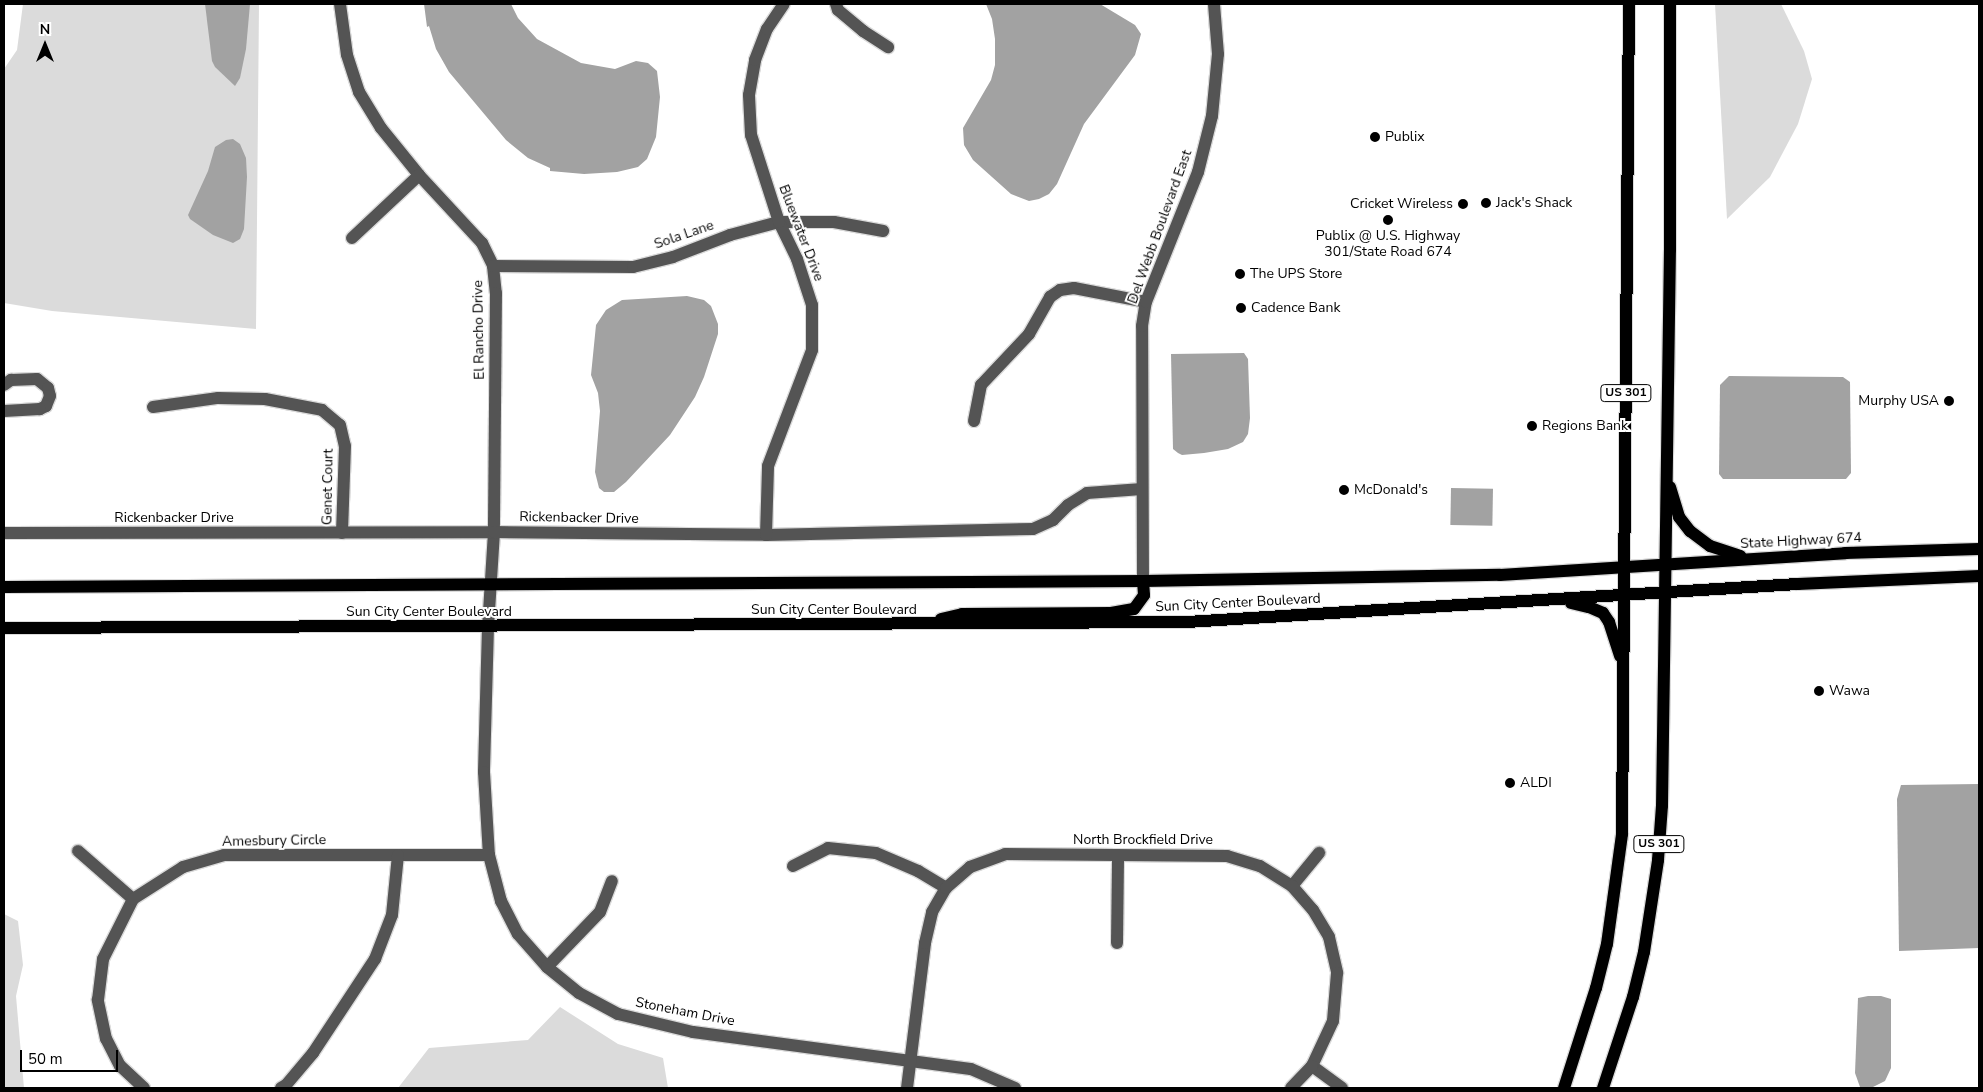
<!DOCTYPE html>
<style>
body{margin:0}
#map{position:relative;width:1983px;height:1092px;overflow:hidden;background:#fff;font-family:"Nunito Sans",sans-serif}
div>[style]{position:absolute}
.green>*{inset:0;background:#dbdbdb}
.water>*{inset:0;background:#a2a2a2;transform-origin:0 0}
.roads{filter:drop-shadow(1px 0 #dbdbdb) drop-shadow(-1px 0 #dbdbdb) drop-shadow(0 1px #dbdbdb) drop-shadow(0 -1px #dbdbdb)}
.minor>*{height:12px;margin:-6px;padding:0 6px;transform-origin:6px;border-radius:6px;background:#545454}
.major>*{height:12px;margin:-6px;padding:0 6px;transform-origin:6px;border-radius:6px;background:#000}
.dots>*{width:14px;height:14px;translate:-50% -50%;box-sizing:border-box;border:2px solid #fff;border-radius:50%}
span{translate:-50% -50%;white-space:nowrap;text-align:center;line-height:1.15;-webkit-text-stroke:4px #fff;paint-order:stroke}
.shield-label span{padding:1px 4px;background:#fff;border:1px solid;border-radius:4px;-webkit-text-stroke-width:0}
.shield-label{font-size:12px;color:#000;font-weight:700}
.poi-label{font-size:14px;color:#000}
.left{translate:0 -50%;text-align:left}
.right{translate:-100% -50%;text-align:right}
.street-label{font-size:14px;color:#000}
.frame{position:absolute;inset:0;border:5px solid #000;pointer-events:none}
.north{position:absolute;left:20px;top:20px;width:50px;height:50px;-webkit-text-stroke:4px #fff;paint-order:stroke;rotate:0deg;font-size:14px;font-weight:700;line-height:20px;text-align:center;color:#000}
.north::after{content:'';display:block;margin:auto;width:18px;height:22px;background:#000;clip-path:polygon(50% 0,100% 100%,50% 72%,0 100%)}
.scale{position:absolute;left:20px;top:1050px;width:98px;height:22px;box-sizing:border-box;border:2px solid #000;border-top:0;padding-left:6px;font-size:15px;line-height:18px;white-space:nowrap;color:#000;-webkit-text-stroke:4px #fff;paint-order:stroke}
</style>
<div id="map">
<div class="green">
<i style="clip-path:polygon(23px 4px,259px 4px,256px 329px,52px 311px,4px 303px,4px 69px,17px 50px)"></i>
<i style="clip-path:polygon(1715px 4px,1781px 4px,1804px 51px,1812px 79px,1798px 124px,1770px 177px,1727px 219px)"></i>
<i style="clip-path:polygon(4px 914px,18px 921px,23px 965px,16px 996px,24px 1088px,4px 1088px)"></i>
<i style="clip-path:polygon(560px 1007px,618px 1044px,663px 1058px,668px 1088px,398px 1088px,429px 1048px,528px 1040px)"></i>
</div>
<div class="water">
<i style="clip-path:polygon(205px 4px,250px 4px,246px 49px,240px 78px,235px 86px,215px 67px,212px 61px)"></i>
<i style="clip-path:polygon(424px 4px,511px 4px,518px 18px,537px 39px,581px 63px,615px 69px,636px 61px,648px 63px,657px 71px,660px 97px,656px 137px,647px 159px,638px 167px,617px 172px,584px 174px,550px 171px,550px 168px,528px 158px,506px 140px,449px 72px,436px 49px,429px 26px,427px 27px)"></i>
<i style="clip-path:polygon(986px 4px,1100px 4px,1135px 25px,1141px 34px,1135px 55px,1084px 124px,1057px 184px,1049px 194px,1039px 199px,1029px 201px,1011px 194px,973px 160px,964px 145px,963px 128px,991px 80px,995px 65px,995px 39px,992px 19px)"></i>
<i style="clip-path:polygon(233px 139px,240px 144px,246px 158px,247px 177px,244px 229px,240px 239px,233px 243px,213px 235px,190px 219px,188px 215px,208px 171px,215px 147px,226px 140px)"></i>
<i style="clip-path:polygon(687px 296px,704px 300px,711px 306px,718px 324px,718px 334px,704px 377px,695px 397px,670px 435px,626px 482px,614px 492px,604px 492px,599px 488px,595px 472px,600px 411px,598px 393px,591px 375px,596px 325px,606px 310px,622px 300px)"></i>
<i style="clip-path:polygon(1244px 353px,1248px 359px,1250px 418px,1248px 434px,1243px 442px,1228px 449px,1204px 453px,1182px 455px,1178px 453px,1173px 449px,1171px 354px)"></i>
<i style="clip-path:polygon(1729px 376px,1843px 377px,1850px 382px,1851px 473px,1846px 479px,1723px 479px,1719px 474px,1720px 385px)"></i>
<i style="left:1451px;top:488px;width:42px;height:37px;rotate:1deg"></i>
<i style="clip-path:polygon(1979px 784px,1979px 948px,1899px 951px,1897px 799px,1901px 785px)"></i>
<i style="clip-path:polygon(1868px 996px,1881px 996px,1891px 999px,1891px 1068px,1885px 1081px,1873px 1087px,1860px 1087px,1855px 1073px,1858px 998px)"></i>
</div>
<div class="roads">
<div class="minor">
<i style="left:340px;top:4px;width:51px;rotate:82.2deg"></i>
<i style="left:347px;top:55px;width:39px;rotate:72deg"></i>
<i style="left:359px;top:92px;width:42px;rotate:58.6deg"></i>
<i style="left:381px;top:128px;width:60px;rotate:51deg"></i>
<i style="left:419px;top:175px;width:93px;rotate:47.2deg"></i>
<i style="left:482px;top:243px;width:25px;rotate:64deg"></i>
<i style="left:493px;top:266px;width:27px;rotate:84deg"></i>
<i style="left:496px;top:293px;width:239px;rotate:90.5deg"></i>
<i style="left:494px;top:532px;width:95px;rotate:93.6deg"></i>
<i style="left:488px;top:627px;width:145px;rotate:91.6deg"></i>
<i style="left:484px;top:772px;width:83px;rotate:86.6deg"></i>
<i style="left:489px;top:855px;width:48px;rotate:75.4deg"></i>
<i style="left:501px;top:901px;width:37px;rotate:63deg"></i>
<i style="left:518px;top:934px;width:44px;rotate:48.7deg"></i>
<i style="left:547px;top:967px;width:41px;rotate:39.1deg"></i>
<i style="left:579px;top:993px;width:44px;rotate:28.3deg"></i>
<i style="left:618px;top:1014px;width:77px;rotate:13.5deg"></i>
<i style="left:693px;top:1032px;width:280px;rotate:7.6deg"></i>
<i style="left:971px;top:1069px;width:48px;rotate:23.4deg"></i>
<i style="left:836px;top:4px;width:6px;rotate:72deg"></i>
<i style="left:838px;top:10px;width:33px;rotate:40deg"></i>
<i style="left:863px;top:31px;width:30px;rotate:33deg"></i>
<i style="left:352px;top:238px;width:92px;rotate:-43.2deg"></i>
<i style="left:493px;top:266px;width:140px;rotate:0.4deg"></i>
<i style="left:633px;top:267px;width:41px;rotate:-14deg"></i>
<i style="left:673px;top:257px;width:61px;rotate:-21.1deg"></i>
<i style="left:730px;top:235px;width:51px;rotate:-14.9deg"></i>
<i style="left:779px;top:222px;width:55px"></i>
<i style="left:834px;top:222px;width:50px;rotate:10.4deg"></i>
<i style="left:4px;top:385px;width:9px;rotate:-36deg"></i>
<i style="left:11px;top:380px;width:26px;rotate:-2deg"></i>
<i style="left:37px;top:379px;width:14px;rotate:39deg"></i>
<i style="left:48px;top:388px;width:8px;rotate:76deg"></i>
<i style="left:50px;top:396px;width:11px;rotate:112deg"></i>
<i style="left:46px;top:406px;width:7px;rotate:153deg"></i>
<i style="left:40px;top:409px;width:36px;rotate:177deg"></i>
<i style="left:153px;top:407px;width:66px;rotate:-7.9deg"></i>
<i style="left:218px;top:398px;width:47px;rotate:1.2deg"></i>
<i style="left:265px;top:399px;width:58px;rotate:10.9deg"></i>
<i style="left:322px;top:410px;width:23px;rotate:40deg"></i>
<i style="left:340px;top:425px;width:22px;rotate:77deg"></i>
<i style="left:345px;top:446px;width:87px;rotate:92deg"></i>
<i style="left:974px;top:421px;width:37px;rotate:-79deg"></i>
<i style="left:981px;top:385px;width:70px;rotate:-46.7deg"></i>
<i style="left:1029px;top:334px;width:43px;rotate:-60.4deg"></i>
<i style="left:1050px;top:297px;width:12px;rotate:-35deg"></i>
<i style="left:1060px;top:290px;width:14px;rotate:-8deg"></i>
<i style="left:1074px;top:288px;width:73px;rotate:11deg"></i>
<i style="left:4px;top:533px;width:490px;rotate:-0.1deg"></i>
<i style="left:494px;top:532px;width:272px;rotate:0.6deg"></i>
<i style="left:766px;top:535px;width:267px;rotate:-1.3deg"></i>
<i style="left:1033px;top:529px;width:22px;rotate:-24deg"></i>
<i style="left:1053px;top:520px;width:21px;rotate:-45deg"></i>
<i style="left:1068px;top:505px;width:22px;rotate:-32deg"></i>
<i style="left:1087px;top:493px;width:55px;rotate:-4.2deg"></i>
<i style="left:766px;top:535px;width:69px;rotate:-88.3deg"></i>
<i style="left:768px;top:466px;width:124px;rotate:-69.2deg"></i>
<i style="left:812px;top:350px;width:45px;rotate:-90deg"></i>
<i style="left:812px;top:305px;width:48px;rotate:-108.1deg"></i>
<i style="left:797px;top:259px;width:41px;rotate:-115.9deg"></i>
<i style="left:779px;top:222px;width:91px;rotate:-107.8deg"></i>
<i style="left:751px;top:135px;width:40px;rotate:-92.9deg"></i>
<i style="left:749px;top:95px;width:36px;rotate:-80deg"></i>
<i style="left:755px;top:60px;width:33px;rotate:-69deg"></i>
<i style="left:767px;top:29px;width:30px;rotate:-56deg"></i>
<i style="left:1143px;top:581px;width:255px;rotate:-90.2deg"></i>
<i style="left:1142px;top:326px;width:24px;rotate:-81deg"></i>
<i style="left:1146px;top:302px;width:140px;rotate:-68.2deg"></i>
<i style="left:1198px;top:172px;width:58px;rotate:-76deg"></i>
<i style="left:1212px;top:116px;width:62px;rotate:-84.5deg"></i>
<i style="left:1218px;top:54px;width:50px;rotate:-94.6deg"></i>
<i style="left:78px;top:851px;width:73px;rotate:41.1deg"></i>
<i style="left:793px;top:866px;width:39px;rotate:-27deg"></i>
<i style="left:828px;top:848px;width:48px;rotate:5.9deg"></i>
<i style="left:876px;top:853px;width:46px;rotate:23.2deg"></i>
<i style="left:918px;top:871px;width:33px;rotate:31deg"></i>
<i style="left:1292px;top:886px;width:43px;rotate:-50.7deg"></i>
<i style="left:1117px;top:943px;width:88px;rotate:-89.3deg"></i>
<i style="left:547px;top:967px;width:76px;rotate:-46.1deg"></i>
<i style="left:600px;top:912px;width:33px;rotate:-69deg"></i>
<i style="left:1312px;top:1066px;width:37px;rotate:36deg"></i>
<i style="left:144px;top:1088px;width:33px;rotate:-137deg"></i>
<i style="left:120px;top:1066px;width:30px;rotate:-117deg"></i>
<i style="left:106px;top:1039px;width:40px;rotate:-102deg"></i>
<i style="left:98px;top:1000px;width:41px;rotate:-83deg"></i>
<i style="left:103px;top:959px;width:67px;rotate:-63.4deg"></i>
<i style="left:133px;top:899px;width:59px;rotate:-32.6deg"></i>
<i style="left:183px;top:867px;width:43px;rotate:-16.3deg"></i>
<i style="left:224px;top:855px;width:265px"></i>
<i style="left:281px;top:1088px;width:6px;rotate:-31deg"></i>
<i style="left:286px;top:1085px;width:42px;rotate:-49.8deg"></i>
<i style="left:313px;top:1053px;width:113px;rotate:-56.6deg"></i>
<i style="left:375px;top:959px;width:47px;rotate:-68.9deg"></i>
<i style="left:392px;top:915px;width:60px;rotate:-84.3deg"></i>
<i style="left:907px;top:1088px;width:146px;rotate:-82.9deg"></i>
<i style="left:925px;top:943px;width:32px;rotate:-77deg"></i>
<i style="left:932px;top:912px;width:28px;rotate:-60deg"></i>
<i style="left:946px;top:888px;width:32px;rotate:-41deg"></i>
<i style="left:970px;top:867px;width:37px;rotate:-20deg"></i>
<i style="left:1005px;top:854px;width:222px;rotate:0.5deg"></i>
<i style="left:1227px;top:856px;width:34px;rotate:17deg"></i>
<i style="left:1260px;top:866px;width:38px;rotate:32deg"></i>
<i style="left:1292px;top:886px;width:32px;rotate:49deg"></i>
<i style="left:1313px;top:910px;width:31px;rotate:59deg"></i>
<i style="left:1329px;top:937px;width:37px;rotate:77deg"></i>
<i style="left:1337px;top:973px;width:48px;rotate:94.8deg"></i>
<i style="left:1333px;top:1021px;width:50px;rotate:115deg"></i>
<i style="left:1312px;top:1066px;width:30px;rotate:134deg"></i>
</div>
<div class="major">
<i style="left:1670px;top:487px;width:31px;rotate:73deg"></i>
<i style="left:1679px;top:517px;width:18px;rotate:52deg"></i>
<i style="left:1690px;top:531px;width:25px;rotate:37deg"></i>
<i style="left:1710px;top:546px;width:32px;rotate:18deg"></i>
<i style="left:4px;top:587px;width:1139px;rotate:-0.3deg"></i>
<i style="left:1143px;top:581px;width:357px;rotate:-1deg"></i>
<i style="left:1500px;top:575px;width:346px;rotate:-3.6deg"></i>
<i style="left:1845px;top:553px;width:134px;rotate:-1.7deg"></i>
<i style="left:1571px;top:603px;width:18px;rotate:13deg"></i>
<i style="left:1589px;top:607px;width:15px;rotate:23deg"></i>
<i style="left:1603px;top:613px;width:11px;rotate:56deg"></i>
<i style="left:1609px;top:622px;width:36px;rotate:72deg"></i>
<i style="left:941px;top:619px;width:22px;rotate:-13deg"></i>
<i style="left:962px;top:614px;width:149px;rotate:-0.4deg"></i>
<i style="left:1111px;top:613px;width:23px;rotate:-10deg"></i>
<i style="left:1134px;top:609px;width:17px;rotate:-54deg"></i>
<i style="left:1144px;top:595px;width:14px;rotate:-94deg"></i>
<i style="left:4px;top:628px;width:1183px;rotate:-0.29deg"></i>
<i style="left:1187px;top:622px;width:612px;rotate:-3.56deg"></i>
<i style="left:1798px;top:584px;width:181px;rotate:-2.5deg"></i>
<i style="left:1564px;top:1088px;width:105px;rotate:-72.3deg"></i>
<i style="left:1596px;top:988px;width:45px;rotate:-76deg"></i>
<i style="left:1607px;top:944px;width:111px;rotate:-82.2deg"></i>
<i style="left:1622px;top:834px;width:830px;rotate:-89.52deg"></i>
<i style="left:1603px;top:1088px;width:96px;rotate:-71.8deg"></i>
<i style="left:1633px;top:997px;width:46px;rotate:-76.3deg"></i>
<i style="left:1644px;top:952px;width:93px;rotate:-81.3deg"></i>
<i style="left:1658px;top:860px;width:54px;rotate:-85.8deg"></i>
<i style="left:1662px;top:806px;width:556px;rotate:-89.18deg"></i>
<i style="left:1670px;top:250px;width:246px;rotate:-90deg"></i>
</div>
</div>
<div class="dots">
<i style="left:1375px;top:137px;background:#000"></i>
<i style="left:1486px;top:203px;background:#000"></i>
<i style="left:1463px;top:204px;background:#000"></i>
<i style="left:1388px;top:220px;background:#000"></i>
<i style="left:1240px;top:274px;background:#000"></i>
<i style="left:1241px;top:308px;background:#000"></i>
<i style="left:1949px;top:401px;background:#000"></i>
<i style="left:1532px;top:426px;background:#000"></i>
<i style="left:1344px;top:490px;background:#000"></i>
<i style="left:1819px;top:691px;background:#000"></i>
<i style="left:1510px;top:783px;background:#000"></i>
</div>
<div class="shield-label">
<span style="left:1626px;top:393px">US 301</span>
<span style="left:1659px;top:844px">US 301</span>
</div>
<div class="poi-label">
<span class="left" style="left:1385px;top:137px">Publix</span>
<span class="left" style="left:1496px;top:203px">Jack's Shack</span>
<span class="right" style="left:1453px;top:204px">Cricket Wireless</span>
<span style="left:1388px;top:244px">Publix @ U.S. Highway<br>301/State Road 674</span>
<span class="left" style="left:1250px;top:274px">The UPS Store</span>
<span class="left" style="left:1251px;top:308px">Cadence Bank</span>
<span class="right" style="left:1939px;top:401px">Murphy USA</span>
<span class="left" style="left:1542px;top:426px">Regions Bank</span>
<span class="left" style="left:1354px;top:490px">McDonald's</span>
<span class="left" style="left:1829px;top:691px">Wawa</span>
<span class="left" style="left:1520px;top:783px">ALDI</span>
</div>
<div class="street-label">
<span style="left:1160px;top:227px;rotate:-70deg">Del Webb Boulevard East</span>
<span style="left:801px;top:233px;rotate:69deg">Bluewater Drive</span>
<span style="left:684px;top:235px;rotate:-19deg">Sola Lane</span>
<span style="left:479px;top:330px;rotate:-91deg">El Rancho Drive</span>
<span style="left:328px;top:487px;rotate:-89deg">Genet Court</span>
<span style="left:174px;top:518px">Rickenbacker Drive</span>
<span style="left:579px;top:518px;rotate:1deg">Rickenbacker Drive</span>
<span style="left:1801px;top:541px;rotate:-3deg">State Highway 674</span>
<span style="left:1238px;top:603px;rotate:-3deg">Sun City Center Boulevard</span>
<span style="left:834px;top:610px">Sun City Center Boulevard</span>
<span style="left:429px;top:612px">Sun City Center Boulevard</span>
<span style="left:1143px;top:840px">North Brockfield Drive</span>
<span style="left:274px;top:841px;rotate:-1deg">Amesbury Circle</span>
<span style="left:685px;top:1012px;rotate:11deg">Stoneham Drive</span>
</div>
<div class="frame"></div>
<div class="north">N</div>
<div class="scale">50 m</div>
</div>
